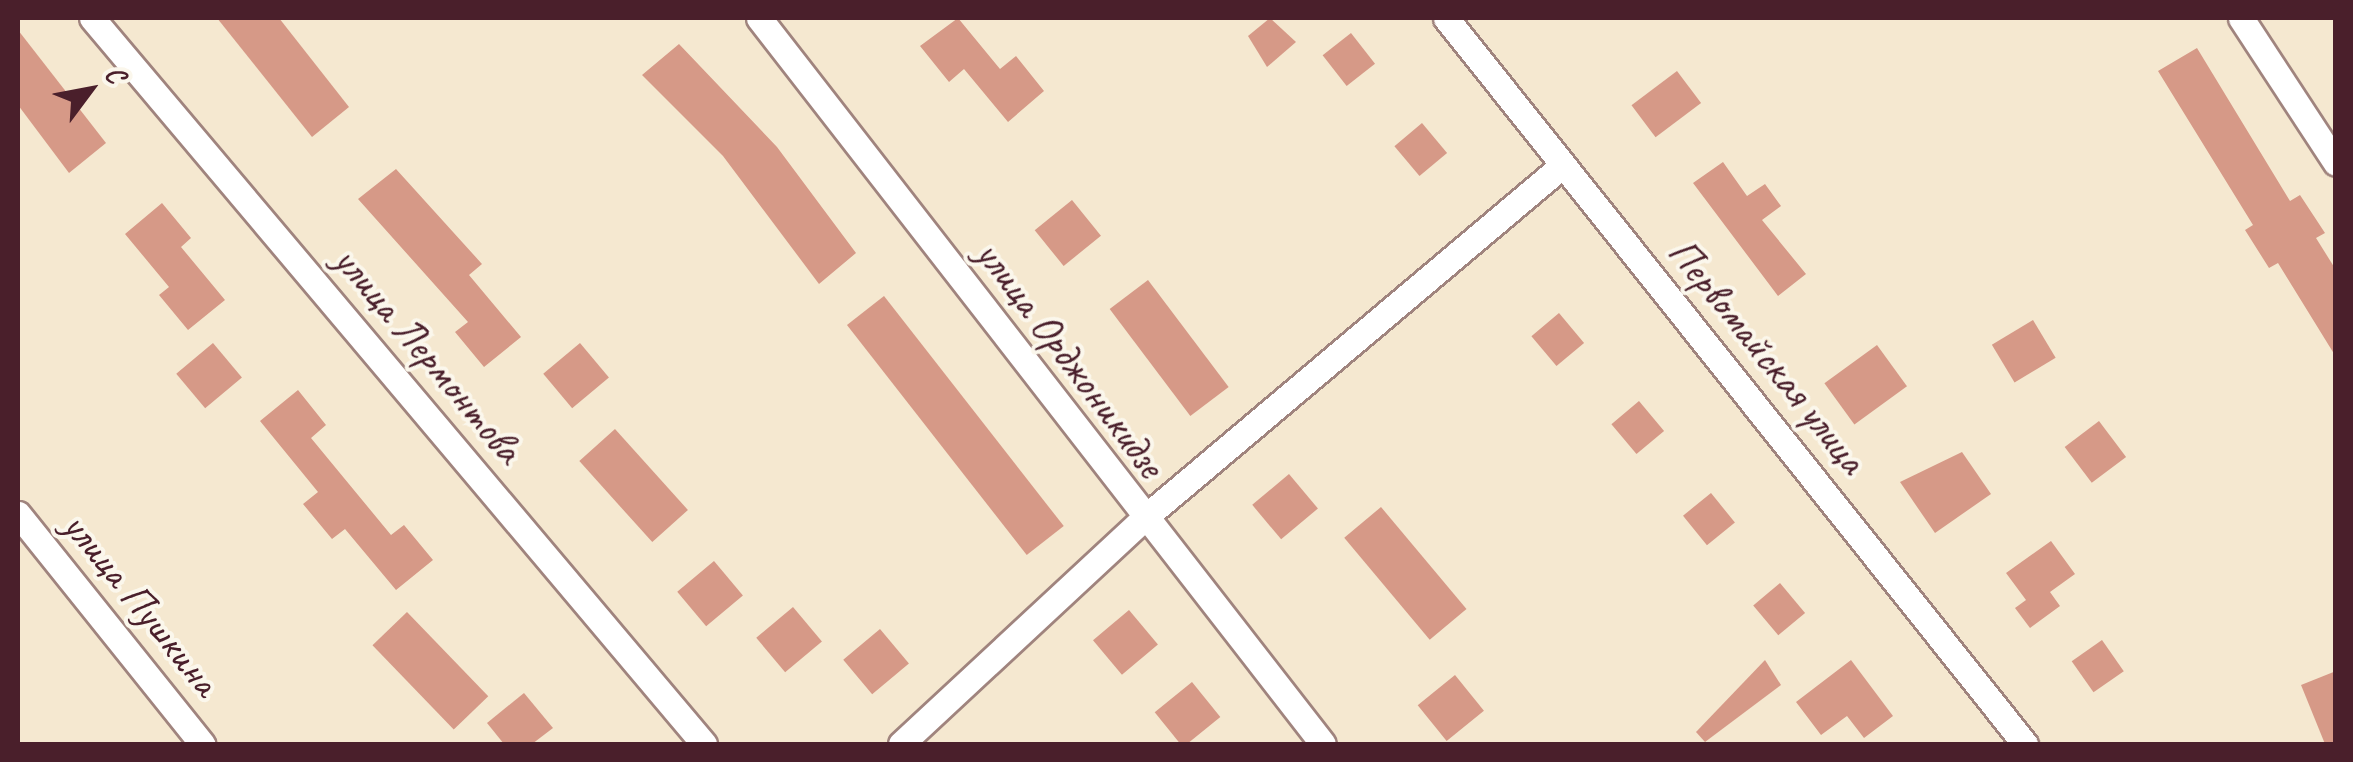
<!DOCTYPE html>
<meta charset="utf-8">
<style>
body{margin:0}
#map{position:relative;width:2353px;height:762px;overflow:hidden;background:#f5e8d0;font-family:Caveat,sans-serif}
div>[style]{position:absolute}
.building>*{inset:0;background:#d69987;transform-origin:0 0}
.roads{filter:drop-shadow(2px 0 #a0847e) drop-shadow(-2px 0 #a0847e) drop-shadow(0 2px #a0847e) drop-shadow(0 -2px #a0847e)}
.minor>*{height:25px;margin:-12.5px;padding:0 12.5px;transform-origin:12.5px;border-radius:12.5px;background:#fff}
span{translate:-50% -50%;white-space:nowrap;text-align:center;line-height:1.15;-webkit-text-stroke:8px #fbf7ec;paint-order:stroke}
.street-label{font-size:42px;color:#4a1f2b}
.frame{position:absolute;inset:0;border:20px solid #4a1f2b;pointer-events:none}
.north{position:absolute;left:40px;top:40px;width:100px;height:100px;-webkit-text-stroke:8px #fbf7ec;paint-order:stroke;rotate:58deg;font-size:28px;font-weight:700;line-height:40px;text-align:center;color:#4a1f2b}
.north::after{content:'';display:block;margin:auto;width:35px;height:45px;background:#4a1f2b;clip-path:polygon(50% 0,100% 100%,50% 72%,0 100%)}
</style>
<div id="map">
<div class="building">
<i style="clip-path:polygon(217px 18px,279px 18px,349px 107px,312px 137px)"></i>
<i style="clip-path:polygon(958px 18px,1000px 69px,1016px 56px,1044px 91px,1008px 122px,964px 69px,949px 82px,920px 46px)"></i>
<i style="clip-path:polygon(1270px 18px,1296px 42px,1267px 67px,1248px 36px)"></i>
<i style="clip-path:polygon(18px 30px,106px 143px,69px 173px,18px 105px)"></i>
<i style="left:1351px;top:33px;width:39px;height:36px;rotate:52deg"></i>
<i style="clip-path:polygon(679px 44px,777px 147px,856px 253px,819px 284px,723px 156px,642px 75px)"></i>
<i style="clip-path:polygon(2197px 48px,2290px 201px,2300px 195px,2325px 233px,2316px 238px,2336px 270px,2336px 357px,2278px 263px,2269px 268px,2245px 230px,2253px 225px,2158px 71px)"></i>
<i style="left:1677px;top:71px;width:40px;height:57px;rotate:53deg"></i>
<i style="left:1422px;top:123px;width:39px;height:36px;rotate:50deg"></i>
<i style="clip-path:polygon(1723px 162px,1747px 196px,1765px 184px,1781px 206px,1762px 220px,1806px 274px,1778px 296px,1693px 183px)"></i>
<i style="clip-path:polygon(396px 169px,482px 264px,469px 275px,521px 337px,484px 367px,455px 332px,468px 322px,358px 199px)"></i>
<i style="left:1072px;top:200px;width:46px;height:48px;rotate:51deg"></i>
<i style="clip-path:polygon(162px 203px,191px 238px,181px 247px,225px 300px,188px 330px,159px 295px,169px 287px,125px 234px)"></i>
<i style="left:1148px;top:280px;width:134px;height:48px;rotate:53deg"></i>
<i style="left:884px;top:296px;width:292px;height:47px;rotate:52deg"></i>
<i style="left:1559px;top:313px;width:39px;height:36px;rotate:50deg"></i>
<i style="left:2033px;top:320px;width:44px;height:48px;rotate:59deg"></i>
<i style="left:213px;top:343px;width:45px;height:48px;rotate:50deg"></i>
<i style="left:580px;top:343px;width:45px;height:48px;rotate:50deg"></i>
<i style="left:1877px;top:345px;width:51px;height:65px;rotate:54deg"></i>
<i style="clip-path:polygon(298px 390px,326px 425px,311px 438px,391px 535px,404px 525px,433px 560px,396px 590px,345px 529px,332px 539px,303px 504px,318px 492px,260px 421px)"></i>
<i style="left:1639px;top:401px;width:39px;height:36px;rotate:50deg"></i>
<i style="left:2099px;top:421px;width:45px;height:43px;rotate:53deg"></i>
<i style="left:615px;top:429px;width:109px;height:48px;rotate:48deg"></i>
<i style="clip-path:polygon(1962px 452px,1991px 494px,1935px 533px,1900px 482px)"></i>
<i style="left:1289px;top:474px;width:45px;height:48px;rotate:50deg"></i>
<i style="left:1711px;top:493px;width:38px;height:36px;rotate:51deg"></i>
<i style="left:1381px;top:507px;width:133px;height:48px;rotate:50deg"></i>
<i style="clip-path:polygon(2051px 541px,2075px 574px,2050px 592px,2060px 606px,2030px 628px,2015px 608px,2026px 600px,2006px 573px)"></i>
<i style="left:714px;top:561px;width:45px;height:48px;rotate:50deg"></i>
<i style="left:1780px;top:583px;width:39px;height:35px;rotate:50deg"></i>
<i style="left:793px;top:607px;width:45px;height:48px;rotate:50deg"></i>
<i style="left:1129px;top:610px;width:45px;height:47px;rotate:50deg"></i>
<i style="left:407px;top:612px;width:117px;height:48px;rotate:46deg"></i>
<i style="left:880px;top:629px;width:45px;height:48px;rotate:50deg"></i>
<i style="left:2102px;top:640px;width:38px;height:37px;rotate:55deg"></i>
<i style="clip-path:polygon(1765px 660px,1781px 685px,1705px 742px,1696px 732px)"></i>
<i style="clip-path:polygon(1851px 660px,1893px 716px,1864px 738px,1847px 716px,1821px 735px,1796px 702px)"></i>
<i style="clip-path:polygon(2336px 671px,2336px 744px,2325px 744px,2301px 685px)"></i>
<i style="left:1455px;top:675px;width:46px;height:48px;rotate:51deg"></i>
<i style="left:1192px;top:682px;width:45px;height:48px;rotate:51deg"></i>
<i style="clip-path:polygon(524px 693px,553px 728px,532px 744px,504px 744px,487px 723px)"></i>
</div>
<div class="roads">
<div class="minor">
<i style="left:92px;top:18px;width:950px;rotate:49.87deg"></i>
<i style="left:759px;top:18px;width:919px;rotate:52.16deg"></i>
<i style="left:1446px;top:18px;width:929px;rotate:51.43deg"></i>
<i style="left:2241px;top:18px;width:173px;rotate:56.8deg"></i>
<i style="left:18px;top:514px;width:295px;rotate:51.3deg"></i>
<i style="left:901px;top:744px;width:330px;rotate:-42.9deg"></i>
<i style="left:1143px;top:519px;width:549px;rotate:-40.13deg"></i>
</div>
</div>
<div class="street-label">
<span style="left:428px;top:355px;rotate:50deg">улица Лермонтова</span>
<span style="left:1767px;top:356px;rotate:51deg">Первомайская улица</span>
<span style="left:1070px;top:359px;rotate:53deg">улица Орджоникидзе</span>
<span style="left:141px;top:604px;rotate:51deg">улица Пушкина</span>
</div>
<div class="frame"></div>
<div class="north">С</div>
</div>
